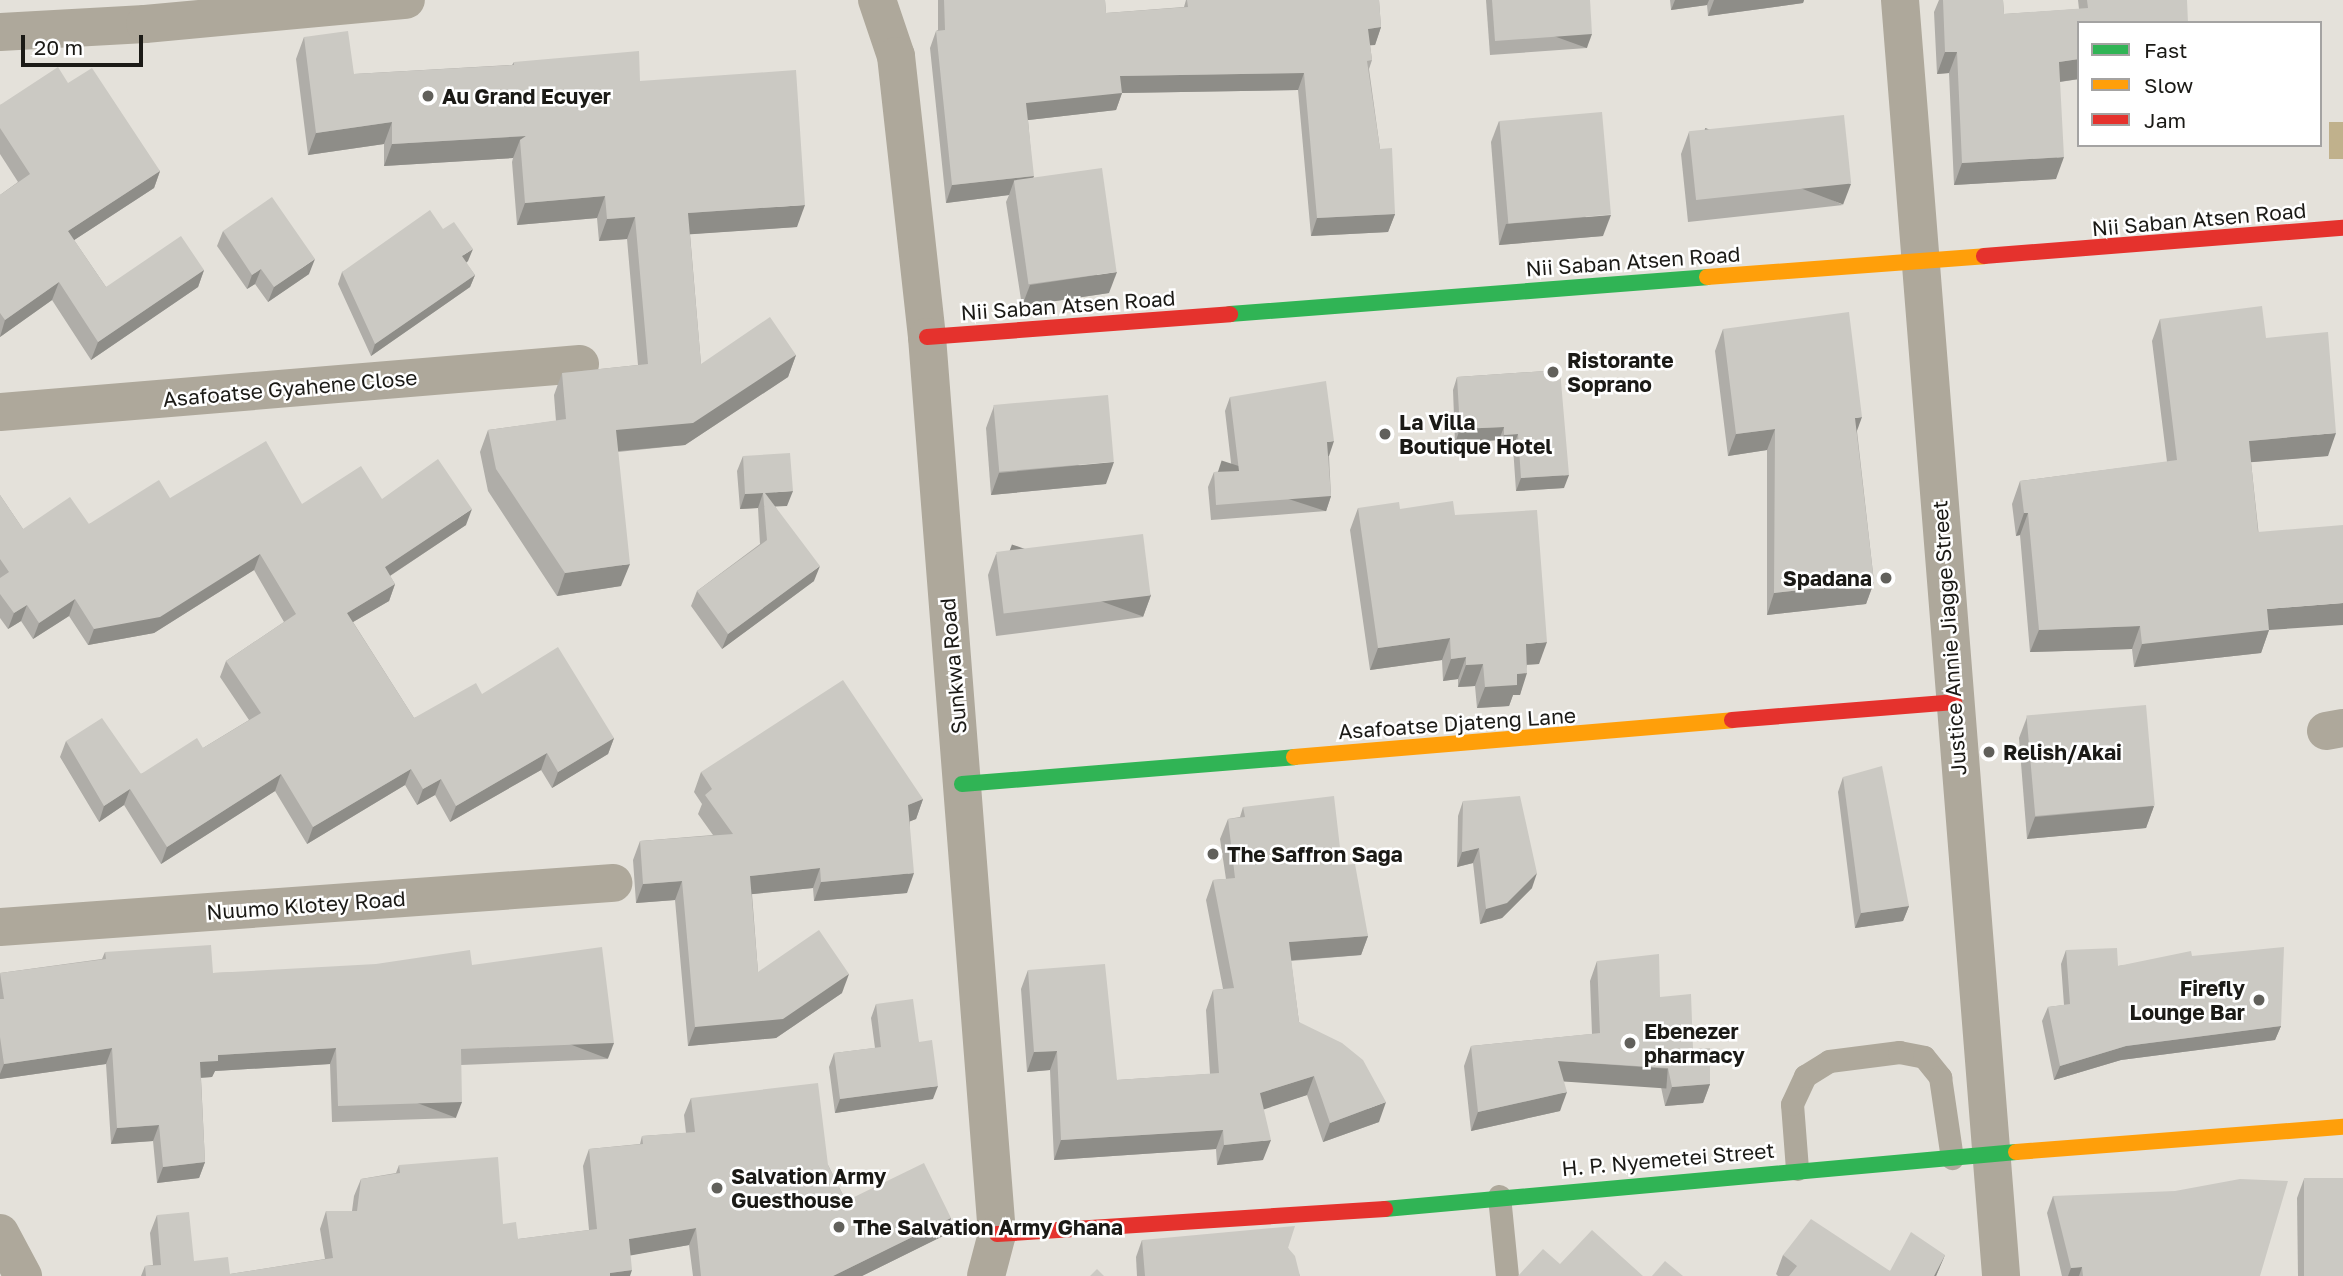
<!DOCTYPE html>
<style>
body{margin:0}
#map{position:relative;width:2343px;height:1276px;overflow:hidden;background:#e4e1da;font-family:"Golos Text",sans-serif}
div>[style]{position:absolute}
.water>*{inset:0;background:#c0b18c;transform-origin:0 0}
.lane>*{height:23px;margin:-11.5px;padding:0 11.5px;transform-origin:11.5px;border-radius:11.5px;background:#aea89b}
.street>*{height:38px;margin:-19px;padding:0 19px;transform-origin:19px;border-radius:19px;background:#aea89b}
.fast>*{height:16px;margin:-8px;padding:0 8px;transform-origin:8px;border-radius:8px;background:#30b455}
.slow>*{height:16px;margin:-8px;padding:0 8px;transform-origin:8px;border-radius:8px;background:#ff9f0a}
.jam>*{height:16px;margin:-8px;padding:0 8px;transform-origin:8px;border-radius:8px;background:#e5322d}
.wall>*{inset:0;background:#afada8}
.shaded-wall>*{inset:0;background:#8e8d88;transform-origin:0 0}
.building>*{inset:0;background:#cbc9c3;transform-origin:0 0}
.dots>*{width:19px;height:19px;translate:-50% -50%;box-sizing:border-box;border:4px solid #fff;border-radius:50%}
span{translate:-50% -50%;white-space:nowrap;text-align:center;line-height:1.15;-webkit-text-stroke:5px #fff;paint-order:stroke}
.poi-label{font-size:21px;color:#1b1a16;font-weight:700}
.left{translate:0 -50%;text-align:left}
.right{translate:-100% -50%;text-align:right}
.street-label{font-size:21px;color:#1b1a16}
.legend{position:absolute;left:2077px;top:21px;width:245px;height:126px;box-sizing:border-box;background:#fff;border:2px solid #a4a3a2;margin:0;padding:9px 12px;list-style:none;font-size:21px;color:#1b1a16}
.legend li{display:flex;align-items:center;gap:14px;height:35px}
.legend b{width:35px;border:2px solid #a4a3a2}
.scale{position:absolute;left:21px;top:35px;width:122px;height:32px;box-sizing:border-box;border:4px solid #1b1a16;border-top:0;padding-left:9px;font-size:21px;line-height:24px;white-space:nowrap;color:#1b1a16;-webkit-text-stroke:5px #fff;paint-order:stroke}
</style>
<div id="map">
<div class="water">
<i style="left:2329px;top:122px;width:14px;height:37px"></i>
</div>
<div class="lane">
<i style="left:1797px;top:1169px;width:65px;rotate:-94.4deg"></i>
<i style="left:1792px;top:1104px;width:31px;rotate:-65deg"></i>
<i style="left:1805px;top:1076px;width:28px;rotate:-32deg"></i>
<i style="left:1829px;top:1061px;width:71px;rotate:-7.3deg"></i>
<i style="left:1899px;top:1052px;width:25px;rotate:11deg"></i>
<i style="left:1924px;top:1057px;width:26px;rotate:51deg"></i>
<i style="left:1940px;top:1077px;width:82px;rotate:81.6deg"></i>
<i style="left:1499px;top:1196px;width:80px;rotate:84.3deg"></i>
</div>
<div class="street">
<i style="left:877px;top:0;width:59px;rotate:71.3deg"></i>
<i style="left:896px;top:56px;width:283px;rotate:83.7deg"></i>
<i style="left:927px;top:337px;width:900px;rotate:85.54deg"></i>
<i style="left:997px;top:1234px;width:43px;rotate:104.7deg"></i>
<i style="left:1900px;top:0;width:1280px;rotate:85.47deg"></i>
<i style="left:0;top:32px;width:145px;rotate:-3.2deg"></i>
<i style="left:145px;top:24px;width:262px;rotate:-5.3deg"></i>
<i style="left:0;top:412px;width:582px;rotate:-4.73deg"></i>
<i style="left:2326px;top:731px;width:17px;rotate:-10deg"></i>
<i style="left:0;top:927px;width:615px;rotate:-4.11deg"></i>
<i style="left:0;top:1233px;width:49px;rotate:61.9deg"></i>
</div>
<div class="fast">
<i style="left:1230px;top:314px;width:478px;rotate:-4.4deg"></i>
<i style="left:962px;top:784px;width:333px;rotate:-4.6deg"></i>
<i style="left:1385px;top:1209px;width:634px;rotate:-5.16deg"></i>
</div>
<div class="slow">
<i style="left:1707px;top:277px;width:278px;rotate:-4.3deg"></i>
<i style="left:1294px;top:757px;width:440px;rotate:-4.8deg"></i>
<i style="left:2016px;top:1152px;width:328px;rotate:-4.4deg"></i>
</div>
<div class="jam">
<i style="left:1984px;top:256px;width:360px;rotate:-4.5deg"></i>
<i style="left:927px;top:337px;width:304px;rotate:-4.3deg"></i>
<i style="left:1732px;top:720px;width:223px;rotate:-4.6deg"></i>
<i style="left:997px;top:1234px;width:389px;rotate:-3.7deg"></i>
</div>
<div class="wall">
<i style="clip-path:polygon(938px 0,1105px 0,1106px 13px,1184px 7px,1186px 0,1379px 0,1381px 27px,1375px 45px,1370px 45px,1372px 60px,1369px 69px,1380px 149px,1395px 214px,1388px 232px,1311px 236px,1298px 90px,1122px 93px,1116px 110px,1028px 120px,1033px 178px,1109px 293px,1022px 306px,1006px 202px,1009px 195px,946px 203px,930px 48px,936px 31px,938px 30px)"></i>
<i style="clip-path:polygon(1486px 0,1590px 0,1587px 48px,1490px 55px)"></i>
<i style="clip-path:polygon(1670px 0,1804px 0,1803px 3px,1708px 16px,1707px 5px,1671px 10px)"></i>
<i style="clip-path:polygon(1939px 0,2003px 0,2004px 14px,2079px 9px,2078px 0,2187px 0,2079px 23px,2079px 79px,2060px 82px,2056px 179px,1954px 185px,1949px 73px,1937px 74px,1934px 12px)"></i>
<i style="clip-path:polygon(304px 37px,354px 74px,512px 65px,514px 62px,640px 81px,797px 227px,690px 234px,701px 364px,796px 355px,788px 377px,685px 445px,618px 452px,621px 586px,557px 596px,488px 491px,480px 452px,488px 430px,556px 421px,554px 395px,562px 373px,638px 365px,627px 239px,599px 241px,597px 218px,517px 225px,512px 162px,513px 158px,384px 166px,384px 144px,308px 155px,296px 59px)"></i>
<i style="clip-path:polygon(68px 83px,160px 171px,154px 188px,74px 240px,106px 287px,204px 270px,198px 287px,91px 360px,52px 300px,0 337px,0 195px,18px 182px,0 154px,0 105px)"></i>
<i style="clip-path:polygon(1499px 121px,1603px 236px,1499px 245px,1491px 142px)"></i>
<i style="clip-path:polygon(1689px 132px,1843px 205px,1688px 222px,1681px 154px)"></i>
<i style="clip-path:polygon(443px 229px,468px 261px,466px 263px,475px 275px,470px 287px,371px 356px,338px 284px,342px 272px)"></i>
<i style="clip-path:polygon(223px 231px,309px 274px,268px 302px,255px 284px,247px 289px,217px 246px)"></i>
<i style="clip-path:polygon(2160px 319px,2266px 338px,2328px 456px,2251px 462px,2269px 630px,2261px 653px,2134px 667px,2132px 649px,2030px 652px,2020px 535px,2016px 536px,2012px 504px,2020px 481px,2167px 462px,2152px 341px)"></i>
<i style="clip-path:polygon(1723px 329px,1857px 431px,1874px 582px,1866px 604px,1767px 615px,1767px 450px,1728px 456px,1715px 351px)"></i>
<i style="clip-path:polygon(1560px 370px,1564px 488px,1516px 491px,1513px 447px,1500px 449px,1499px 440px,1455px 443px,1453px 390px,1457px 377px)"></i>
<i style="clip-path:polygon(1230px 397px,1329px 456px,1331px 496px,1326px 511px,1211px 520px,1208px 487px,1214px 472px,1232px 471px,1225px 411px)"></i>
<i style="clip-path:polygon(994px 406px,1106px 484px,991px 495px,986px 428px)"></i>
<i style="clip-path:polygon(743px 456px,787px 506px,775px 506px,814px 581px,722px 649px,691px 606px,697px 591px,760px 544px,758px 508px,740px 509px,737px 471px)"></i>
<i style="clip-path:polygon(0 495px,23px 529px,89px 524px,170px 498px,302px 504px,382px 499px,466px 525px,390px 576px,395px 584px,389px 601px,353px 622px,414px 718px,482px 694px,614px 738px,608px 754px,552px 788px,541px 770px,450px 822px,435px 795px,417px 805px,405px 785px,307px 844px,275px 791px,161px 864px,124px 805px,99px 822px,60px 757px,66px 741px,141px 774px,203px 748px,249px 720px,220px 677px,226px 661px,284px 622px,254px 570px,154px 633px,88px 645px,69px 616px,33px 639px,21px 621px,8px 629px,0 618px)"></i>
<i style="clip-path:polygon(1358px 508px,1400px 509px,1455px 515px,1539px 664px,1527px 665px,1520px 695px,1513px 695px,1509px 706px,1477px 708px,1475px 686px,1458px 687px,1458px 679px,1443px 681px,1442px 660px,1370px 670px,1350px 530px)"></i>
<i style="clip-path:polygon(996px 554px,1151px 595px,1143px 617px,996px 636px,988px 575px)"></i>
<i style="clip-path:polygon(2027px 717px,2154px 806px,2146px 828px,2027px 839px,2019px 738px)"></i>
<i style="clip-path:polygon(701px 772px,923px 799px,916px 819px,910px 821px,907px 893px,814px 901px,813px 888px,752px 894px,758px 972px,842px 993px,776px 1038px,688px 1046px,675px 900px,636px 903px,633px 860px,640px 841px,713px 835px,698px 814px,702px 804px,694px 792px)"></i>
<i style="clip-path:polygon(1843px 777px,1909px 906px,1903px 921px,1855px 928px,1838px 792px)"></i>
<i style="clip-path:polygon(1463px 801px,1532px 888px,1502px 918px,1480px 924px,1473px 863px,1457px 867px,1458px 816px)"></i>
<i style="clip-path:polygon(1243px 807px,1342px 865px,1368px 936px,1361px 955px,1291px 961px,1299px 1022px,1379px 1122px,1323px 1142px,1307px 1095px,1263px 1109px,1263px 1160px,1217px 1165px,1216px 1149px,1054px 1160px,1050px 1070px,1027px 1072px,1021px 989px,1028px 970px,1117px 1080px,1210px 1074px,1206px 1010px,1213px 990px,1223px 989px,1206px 900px,1213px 880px,1226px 879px,1220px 839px,1228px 819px,1240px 817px)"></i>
<i style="clip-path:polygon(2066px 950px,2118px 966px,2192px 956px,2281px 1026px,2275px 1040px,2121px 1060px,2054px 1080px,2042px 1021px,2048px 1007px,2064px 1005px,2061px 964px)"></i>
<i style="clip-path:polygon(105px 952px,213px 973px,472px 965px,608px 1059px,461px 1065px,456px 1118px,332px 1122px,330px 1064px,215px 1071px,212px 1077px,201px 1078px,205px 1162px,199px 1178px,157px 1183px,153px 1141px,111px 1144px,106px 1064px,0 1079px,0 973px,102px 959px)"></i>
<i style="clip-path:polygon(1597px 961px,1660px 997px,1693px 1049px,1710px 1084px,1703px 1103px,1665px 1106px,1661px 1087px,1564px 1081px,1560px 1111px,1471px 1131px,1464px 1066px,1471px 1046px,1592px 1034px,1590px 981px)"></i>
<i style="clip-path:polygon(876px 1004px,919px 1042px,933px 1099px,835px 1113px,829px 1067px,834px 1053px,875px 1048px,871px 1018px)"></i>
<i style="clip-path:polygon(691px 1098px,828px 1165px,846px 1201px,951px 1218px,945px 1235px,862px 1276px,693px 1276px,689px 1245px,630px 1255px,630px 1276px,141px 1276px,145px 1266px,153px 1265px,150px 1233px,157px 1215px,194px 1261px,230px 1274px,325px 1259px,320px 1229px,326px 1211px,352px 1211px,354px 1196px,361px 1179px,396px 1173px,399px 1165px,503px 1224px,518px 1239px,589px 1230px,583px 1166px,589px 1149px,640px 1144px,642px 1136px,686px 1133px,684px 1115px)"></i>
<i style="clip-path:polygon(2304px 1179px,2343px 1276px,2298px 1276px,2297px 1198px)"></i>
<i style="clip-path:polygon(2053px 1196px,2260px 1276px,2062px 1276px,2047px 1213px)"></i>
<i style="clip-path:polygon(1142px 1240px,1288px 1248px,1300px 1276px,1137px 1276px,1136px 1257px)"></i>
<i style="clip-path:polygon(1783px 1255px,1890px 1271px,1945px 1255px,1936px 1276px,1778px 1276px,1776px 1274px)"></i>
</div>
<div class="shaded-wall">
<i style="clip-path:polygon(1675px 0,1709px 0,1707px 5px,1671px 10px)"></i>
<i style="clip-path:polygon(1714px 0,1804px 0,1803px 3px,1708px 16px)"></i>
<i style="clip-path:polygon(1381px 27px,1375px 45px,1361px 46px,1368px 29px)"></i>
<i style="left:1592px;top:34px;width:15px;height:97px;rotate:110deg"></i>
<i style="clip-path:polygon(1945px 52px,1957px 52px,1949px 73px,1937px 74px)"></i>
<i style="clip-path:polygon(2079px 59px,2079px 79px,2051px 83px,2059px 62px)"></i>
<i style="clip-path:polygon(1304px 73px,1298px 90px,1122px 93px,1116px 110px,1020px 121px,1026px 103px,1120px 76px)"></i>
<i style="clip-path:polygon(392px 122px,384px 144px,308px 155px,316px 133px)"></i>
<i style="clip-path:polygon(526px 136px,520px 140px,513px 158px,384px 166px,392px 144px)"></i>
<i style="clip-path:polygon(2064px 157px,2056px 179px,1954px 185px,1962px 163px)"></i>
<i style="clip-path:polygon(160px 171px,154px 188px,62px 248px,68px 231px)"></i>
<i style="clip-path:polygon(1034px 176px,1028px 193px,1014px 181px,1009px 195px,946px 203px,952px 185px)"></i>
<i style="left:1851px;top:184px;width:22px;height:156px;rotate:111deg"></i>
<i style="clip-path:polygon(605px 196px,597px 218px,517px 225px,525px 203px)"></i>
<i style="clip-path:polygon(805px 205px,797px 227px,680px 235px,688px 213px)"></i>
<i style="clip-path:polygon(1395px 214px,1388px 232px,1311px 236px,1317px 218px)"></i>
<i style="clip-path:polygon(1611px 215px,1603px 236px,1499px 245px,1506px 224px)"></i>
<i style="clip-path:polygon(635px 217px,627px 239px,599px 241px,607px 219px)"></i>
<i style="clip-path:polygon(473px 249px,468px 261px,458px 268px,462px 256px)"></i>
<i style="clip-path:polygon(315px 259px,309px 274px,268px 302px,274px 287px)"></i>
<i style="clip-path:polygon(261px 269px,255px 284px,247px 289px,252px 275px)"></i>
<i style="clip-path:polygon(204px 270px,198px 287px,91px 360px,98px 342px)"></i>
<i style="clip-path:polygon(1117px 272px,1109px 293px,1022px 306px,1030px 285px)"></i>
<i style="clip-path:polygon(475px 275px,470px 287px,371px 356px,375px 344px)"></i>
<i style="clip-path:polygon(59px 282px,52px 300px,0 337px,5px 320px)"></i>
<i style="clip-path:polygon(796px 355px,788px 377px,685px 445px,608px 452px,616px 430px)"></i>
<i style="clip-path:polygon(1862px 417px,1854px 439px,1855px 418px)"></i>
<i style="clip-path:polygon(1504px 427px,1499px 440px,1455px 443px,1460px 429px)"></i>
<i style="clip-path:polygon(1775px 429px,1767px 450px,1728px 456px,1736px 434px)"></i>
<i style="clip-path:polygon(2336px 433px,2328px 456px,2241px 463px,2249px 441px)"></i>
<i style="clip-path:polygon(1518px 434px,1513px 447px,1500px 449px,1504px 435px)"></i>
<i style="clip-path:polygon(1334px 441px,1329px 456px,1322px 457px,1327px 442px)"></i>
<i style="clip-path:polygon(1114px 462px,1106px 484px,991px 495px,999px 473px)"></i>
<i style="clip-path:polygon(1569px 475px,1564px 488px,1516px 491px,1521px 478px)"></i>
<i style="clip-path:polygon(793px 491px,787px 506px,764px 507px,765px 493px)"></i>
<i style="clip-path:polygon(763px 493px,758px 508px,740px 509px,745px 494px)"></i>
<i style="left:1331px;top:496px;width:16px;height:115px;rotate:108deg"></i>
<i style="clip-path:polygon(472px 509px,466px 525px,379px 583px,385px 567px)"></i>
<i style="clip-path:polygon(2024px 513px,2028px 513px,2020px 535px,2016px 536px)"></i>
<i style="clip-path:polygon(260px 554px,254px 570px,154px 633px,88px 645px,94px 629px)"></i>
<i style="clip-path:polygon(630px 564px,621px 586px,557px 596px,565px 573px)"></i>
<i style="clip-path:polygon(820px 566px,814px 581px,722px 649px,728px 634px)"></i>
<i style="clip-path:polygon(1874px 582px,1866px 604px,1767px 615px,1774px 593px)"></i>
<i style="clip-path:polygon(395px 584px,389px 601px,341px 629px,347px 613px)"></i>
<i style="left:1151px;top:595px;width:23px;height:148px;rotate:110deg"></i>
<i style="clip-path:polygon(75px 599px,69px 616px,33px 639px,39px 623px)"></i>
<i style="clip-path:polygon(2343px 603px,2343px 625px,2269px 630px,2261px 653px,2134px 667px,2142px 644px,2267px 609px)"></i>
<i style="clip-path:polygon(27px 605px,21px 621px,8px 629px,14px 613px)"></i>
<i style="clip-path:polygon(2140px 626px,2132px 649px,2030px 652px,2039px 630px)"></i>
<i style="clip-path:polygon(1450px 638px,1442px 660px,1370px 670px,1378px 648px)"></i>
<i style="clip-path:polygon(1547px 642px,1539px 664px,1518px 665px,1526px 644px)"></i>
<i style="clip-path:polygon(1466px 657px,1458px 679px,1443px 681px,1451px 659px)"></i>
<i style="clip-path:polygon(1483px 664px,1475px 686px,1458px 687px,1466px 665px)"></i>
<i style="clip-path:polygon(1527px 673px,1520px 695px,1513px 695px,1509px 706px,1477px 708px,1485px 687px,1517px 674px)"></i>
<i style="clip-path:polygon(614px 738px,608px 754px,552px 788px,558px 772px)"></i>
<i style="clip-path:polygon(547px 753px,541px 770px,450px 822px,456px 806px)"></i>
<i style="clip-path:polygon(411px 769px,405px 785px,307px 844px,313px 827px)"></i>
<i style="clip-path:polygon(281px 774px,275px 791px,161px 864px,167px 847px)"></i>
<i style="clip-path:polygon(441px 779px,435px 795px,417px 805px,423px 789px)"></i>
<i style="clip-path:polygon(130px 789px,124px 805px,99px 822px,104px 806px)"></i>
<i style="clip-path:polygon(923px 799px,916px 819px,901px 825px,908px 805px)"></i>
<i style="clip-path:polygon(2154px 806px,2146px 828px,2027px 839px,2035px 817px)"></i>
<i style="clip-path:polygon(1479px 848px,1473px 863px,1457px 867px,1462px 852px)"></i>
<i style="clip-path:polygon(820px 868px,813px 888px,743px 895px,750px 876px)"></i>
<i style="clip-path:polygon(914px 873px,907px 893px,814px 901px,821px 882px)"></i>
<i style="clip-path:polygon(1537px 873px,1532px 888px,1502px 918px,1480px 924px,1486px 909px)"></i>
<i style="clip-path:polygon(682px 881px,675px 900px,636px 903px,643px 884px)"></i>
<i style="clip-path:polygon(1909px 906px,1903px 921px,1855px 928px,1861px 913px)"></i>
<i style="clip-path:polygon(1368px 936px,1361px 955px,1282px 961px,1289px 942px)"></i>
<i style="clip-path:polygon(849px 974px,842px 993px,776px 1038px,688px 1046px,695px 1027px)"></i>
<i style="clip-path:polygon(2281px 1026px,2275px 1040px,2121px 1060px,2054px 1080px,2060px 1066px,2126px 1046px)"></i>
<i style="left:614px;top:1043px;width:17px;height:153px;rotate:111deg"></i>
<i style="clip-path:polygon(112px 1048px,106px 1064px,0 1079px,0 1074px,4px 1064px)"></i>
<i style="clip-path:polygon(336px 1048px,330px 1064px,215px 1071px,212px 1077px,195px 1078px,200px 1062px,218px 1055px)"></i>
<i style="clip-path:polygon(1057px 1051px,1050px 1070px,1027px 1072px,1034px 1052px)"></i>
<i style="left:1558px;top:1061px;width:110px;height:20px;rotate:4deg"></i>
<i style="clip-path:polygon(1314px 1076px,1307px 1095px,1253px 1113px,1260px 1093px)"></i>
<i style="clip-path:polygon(1710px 1084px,1703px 1103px,1665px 1106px,1672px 1087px)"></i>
<i style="clip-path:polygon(938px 1086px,933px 1099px,835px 1113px,840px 1099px)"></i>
<i style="clip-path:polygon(1567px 1092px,1560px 1111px,1471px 1131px,1478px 1112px)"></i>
<i style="left:462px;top:1102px;width:17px;height:124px;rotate:111deg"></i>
<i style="clip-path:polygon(1386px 1102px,1379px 1122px,1323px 1142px,1330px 1123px)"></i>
<i style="clip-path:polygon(159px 1125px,153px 1141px,111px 1144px,117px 1128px)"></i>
<i style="clip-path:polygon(1223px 1130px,1216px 1149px,1054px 1160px,1061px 1140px)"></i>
<i style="clip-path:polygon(1271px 1140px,1263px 1160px,1217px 1165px,1224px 1145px)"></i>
<i style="clip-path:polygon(205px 1162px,199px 1178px,157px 1183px,163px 1167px)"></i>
<i style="clip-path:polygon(951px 1218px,945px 1235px,862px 1276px,833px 1276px)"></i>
<i style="clip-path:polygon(696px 1228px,689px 1245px,622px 1257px,629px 1239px)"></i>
<i style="clip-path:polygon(1945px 1255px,1936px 1276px,1934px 1276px)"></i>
<i style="clip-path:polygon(2082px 1267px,2079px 1276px,2068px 1276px,2071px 1268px)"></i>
<i style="clip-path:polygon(632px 1270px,630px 1276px,609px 1276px,610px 1273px)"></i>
</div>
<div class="building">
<i style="clip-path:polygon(944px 0,1105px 0,1106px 13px,1188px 7px,1187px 0,1379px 0,1381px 27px,1368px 29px,1372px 60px,1367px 61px,1380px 149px,1392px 148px,1395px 214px,1317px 218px,1304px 73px,1120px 76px,1122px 93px,1026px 103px,1034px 176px,952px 185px,936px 31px,945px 30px)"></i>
<i style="clip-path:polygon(1492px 0,1590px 0,1592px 34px,1495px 41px)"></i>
<i style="clip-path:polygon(1943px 0,2003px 0,2004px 14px,2088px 8px,2087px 0,2187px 0,2188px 23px,2079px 23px,2079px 59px,2059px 62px,2064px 157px,1962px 163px,1957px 52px,1945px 52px)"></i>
<i style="clip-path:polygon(348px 31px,354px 74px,514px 65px,514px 62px,639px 51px,640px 81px,796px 70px,805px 205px,688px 213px,701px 364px,770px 317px,796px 355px,693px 423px,616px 430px,630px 564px,565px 573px,496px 469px,488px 430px,566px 419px,562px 373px,648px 364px,635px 217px,607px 219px,605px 196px,525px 203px,520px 140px,526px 136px,392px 144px,392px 122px,316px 133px,304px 37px)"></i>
<i style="clip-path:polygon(58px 67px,68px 83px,92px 68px,160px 171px,68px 231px,106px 287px,181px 236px,204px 270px,98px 342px,59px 282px,5px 320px,0 313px,0 195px,30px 174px,0 128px,0 105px)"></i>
<i style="left:1602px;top:112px;width:103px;height:103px;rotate:85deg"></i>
<i style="left:1844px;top:115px;width:69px;height:156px;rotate:84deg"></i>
<i style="left:1102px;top:168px;width:105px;height:89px;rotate:82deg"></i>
<i style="clip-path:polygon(272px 197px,315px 259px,274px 287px,261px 269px,252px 275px,223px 231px)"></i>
<i style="clip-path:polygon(430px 210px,443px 229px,454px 222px,473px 249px,462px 256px,475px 275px,375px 344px,342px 272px)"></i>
<i style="clip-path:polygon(2262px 306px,2266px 338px,2328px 332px,2336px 433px,2249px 441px,2258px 532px,2343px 525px,2343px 603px,2267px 609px,2269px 630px,2142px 644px,2140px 626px,2039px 630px,2028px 513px,2024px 513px,2020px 481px,2177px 460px,2160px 319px)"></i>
<i style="clip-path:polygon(1849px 312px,1862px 417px,1855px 418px,1874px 582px,1774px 593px,1775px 429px,1736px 434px,1723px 329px)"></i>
<i style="clip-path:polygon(1560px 370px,1569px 475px,1521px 478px,1518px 434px,1504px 435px,1504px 427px,1460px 429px,1457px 377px)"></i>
<i style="clip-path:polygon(1326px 381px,1334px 441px,1327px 442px,1331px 496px,1216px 505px,1214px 472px,1239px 471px,1230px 397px)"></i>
<i style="left:1108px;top:395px;width:67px;height:115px;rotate:85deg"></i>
<i style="clip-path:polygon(266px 441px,302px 504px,361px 466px,382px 499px,438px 459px,472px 509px,385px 567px,395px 584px,347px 613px,414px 718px,476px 683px,482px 694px,558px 647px,614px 738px,558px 772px,547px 753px,456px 806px,441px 779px,423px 789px,411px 769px,313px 827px,281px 774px,167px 847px,130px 789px,104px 806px,66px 741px,102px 718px,141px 774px,197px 738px,203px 748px,261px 713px,226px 661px,296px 614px,260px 554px,160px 617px,94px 629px,75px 599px,39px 623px,27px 605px,14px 613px,0 594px,0 578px,9px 572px,0 559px,0 495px,23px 529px,70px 497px,89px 524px,159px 480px,170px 498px)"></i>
<i style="clip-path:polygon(790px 453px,793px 491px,765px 493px,820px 566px,728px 634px,697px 591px,767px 540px,763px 493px,745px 494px,743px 456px)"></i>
<i style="clip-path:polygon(1453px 501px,1455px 515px,1537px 510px,1547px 642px,1526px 644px,1527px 673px,1517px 674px,1517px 685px,1485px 687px,1483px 664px,1466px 665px,1466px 657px,1451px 659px,1450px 638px,1378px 648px,1358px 508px,1399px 502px,1400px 509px)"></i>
<i style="left:1143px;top:534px;width:62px;height:148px;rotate:83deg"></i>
<i style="clip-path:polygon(843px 680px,923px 799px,908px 805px,914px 873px,821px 882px,820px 868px,750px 876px,758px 972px,819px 930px,849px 974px,783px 1019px,695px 1027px,682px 881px,643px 884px,640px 841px,733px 834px,705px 795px,712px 789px,701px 772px)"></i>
<i style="left:2146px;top:705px;width:101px;height:120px;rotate:85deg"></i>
<i style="clip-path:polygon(1882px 766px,1909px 906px,1861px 913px,1843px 777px)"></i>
<i style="clip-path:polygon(1334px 796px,1342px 865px,1355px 864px,1368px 936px,1289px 942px,1299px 1022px,1342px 1043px,1363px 1060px,1386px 1102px,1330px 1123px,1314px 1076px,1260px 1093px,1271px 1140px,1224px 1145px,1223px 1130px,1061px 1140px,1057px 1051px,1034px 1052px,1028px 970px,1105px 964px,1117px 1080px,1219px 1073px,1213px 990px,1234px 988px,1213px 880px,1235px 878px,1228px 819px,1245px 817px,1243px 807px)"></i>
<i style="clip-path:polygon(1520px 796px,1537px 873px,1507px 903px,1486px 909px,1479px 848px,1462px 852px,1463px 801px)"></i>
<i style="clip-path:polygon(211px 945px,213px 973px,376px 964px,470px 950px,472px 965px,602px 947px,614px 1043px,461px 1049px,462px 1102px,338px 1106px,336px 1048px,218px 1055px,218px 1061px,200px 1062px,205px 1162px,163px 1167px,159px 1125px,117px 1128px,112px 1048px,4px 1064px,0 1037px,0 999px,4px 999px,0 973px,106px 959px,105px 952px)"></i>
<i style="clip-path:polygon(2284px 947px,2281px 1026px,2126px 1046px,2060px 1066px,2048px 1007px,2070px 1004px,2066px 950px,2117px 948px,2118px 966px,2191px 951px,2192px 956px)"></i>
<i style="clip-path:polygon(1659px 954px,1660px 997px,1691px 994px,1693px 1049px,1710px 1048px,1710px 1084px,1672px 1087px,1668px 1068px,1558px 1061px,1567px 1092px,1478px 1112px,1471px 1046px,1600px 1033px,1597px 961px)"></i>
<i style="clip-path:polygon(913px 999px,919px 1042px,932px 1040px,938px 1086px,840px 1099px,834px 1053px,881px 1047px,876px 1004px)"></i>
<i style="clip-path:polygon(818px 1083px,828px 1165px,846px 1201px,924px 1163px,951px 1218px,833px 1276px,701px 1276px,696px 1228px,629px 1239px,632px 1270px,610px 1273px,610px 1276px,146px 1276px,145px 1266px,161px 1265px,157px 1215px,189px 1212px,194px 1261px,228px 1257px,230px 1274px,333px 1258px,326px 1211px,357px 1211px,361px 1179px,400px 1173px,399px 1165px,498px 1157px,503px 1224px,516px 1222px,518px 1239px,597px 1229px,589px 1149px,643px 1144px,642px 1136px,695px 1132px,691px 1098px)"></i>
<i style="left:2343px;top:1178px;width:98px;height:39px;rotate:90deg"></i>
<i style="clip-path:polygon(2240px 1179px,2288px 1181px,2260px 1276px,2083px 1276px,2082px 1267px,2071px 1268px,2053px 1196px,2175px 1191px)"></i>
<i style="clip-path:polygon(1811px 1219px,1890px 1271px,1911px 1232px,1945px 1255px,1934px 1276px,1789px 1276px,1797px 1266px,1783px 1255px)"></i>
<i style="clip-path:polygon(1295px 1226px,1288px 1248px,1295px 1256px,1300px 1276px,1145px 1276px,1142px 1240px)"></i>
<i style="clip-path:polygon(1592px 1230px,1643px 1276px,1518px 1276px,1543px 1249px,1560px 1264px)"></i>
<i style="clip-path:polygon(1665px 1261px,1683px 1276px,1652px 1276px)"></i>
<i style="clip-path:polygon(1097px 1269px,1104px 1276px,1090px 1276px)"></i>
</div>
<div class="dots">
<i style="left:428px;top:96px;background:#61605b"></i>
<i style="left:1553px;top:372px;background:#61605b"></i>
<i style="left:1385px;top:434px;background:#61605b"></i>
<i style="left:1886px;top:578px;background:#61605b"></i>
<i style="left:1989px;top:752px;background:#61605b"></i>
<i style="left:1213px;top:854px;background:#61605b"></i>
<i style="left:2259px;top:1000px;background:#61605b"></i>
<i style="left:1630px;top:1043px;background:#61605b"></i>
<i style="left:717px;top:1188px;background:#61605b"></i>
<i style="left:839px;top:1227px;background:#61605b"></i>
</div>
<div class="poi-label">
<span class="left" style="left:442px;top:96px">Au Grand Ecuyer</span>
<span class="left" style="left:1567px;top:372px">Ristorante<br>Soprano</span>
<span class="left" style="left:1399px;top:434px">La Villa<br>Boutique Hotel</span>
<span class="right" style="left:1872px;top:578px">Spadana</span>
<span class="left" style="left:2003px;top:752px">Relish/Akai</span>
<span class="left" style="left:1227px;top:854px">The Saffron Saga</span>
<span class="right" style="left:2245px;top:1000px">Firefly<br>Lounge Bar</span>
<span class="left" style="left:1644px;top:1043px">Ebenezer<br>pharmacy</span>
<span class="left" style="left:731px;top:1188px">Salvation Army<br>Guesthouse</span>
<span class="left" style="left:853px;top:1227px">The Salvation Army Ghana</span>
</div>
<div class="street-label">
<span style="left:2199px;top:219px;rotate:-5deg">Nii Saban Atsen Road</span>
<span style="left:1633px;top:261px;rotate:-4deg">Nii Saban Atsen Road</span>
<span style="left:1068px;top:305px;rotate:-4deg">Nii Saban Atsen Road</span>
<span style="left:290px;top:388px;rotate:-5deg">Asafoatse Gyahene Close</span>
<span style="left:1949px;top:638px;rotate:-94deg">Justice Annie Jiagge Street</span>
<span style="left:953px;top:666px;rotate:-95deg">Sunkwa Road</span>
<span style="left:1457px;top:723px;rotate:-4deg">Asafoatse Djateng Lane</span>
<span style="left:306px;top:905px;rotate:-4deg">Nuumo Klotey Road</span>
<span style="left:1668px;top:1159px;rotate:-5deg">H. P. Nyemetei Street</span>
</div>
<ul class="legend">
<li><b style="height:9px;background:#30b455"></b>Fast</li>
<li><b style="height:9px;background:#ff9f0a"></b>Slow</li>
<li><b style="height:9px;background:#e5322d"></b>Jam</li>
</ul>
<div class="scale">20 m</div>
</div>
